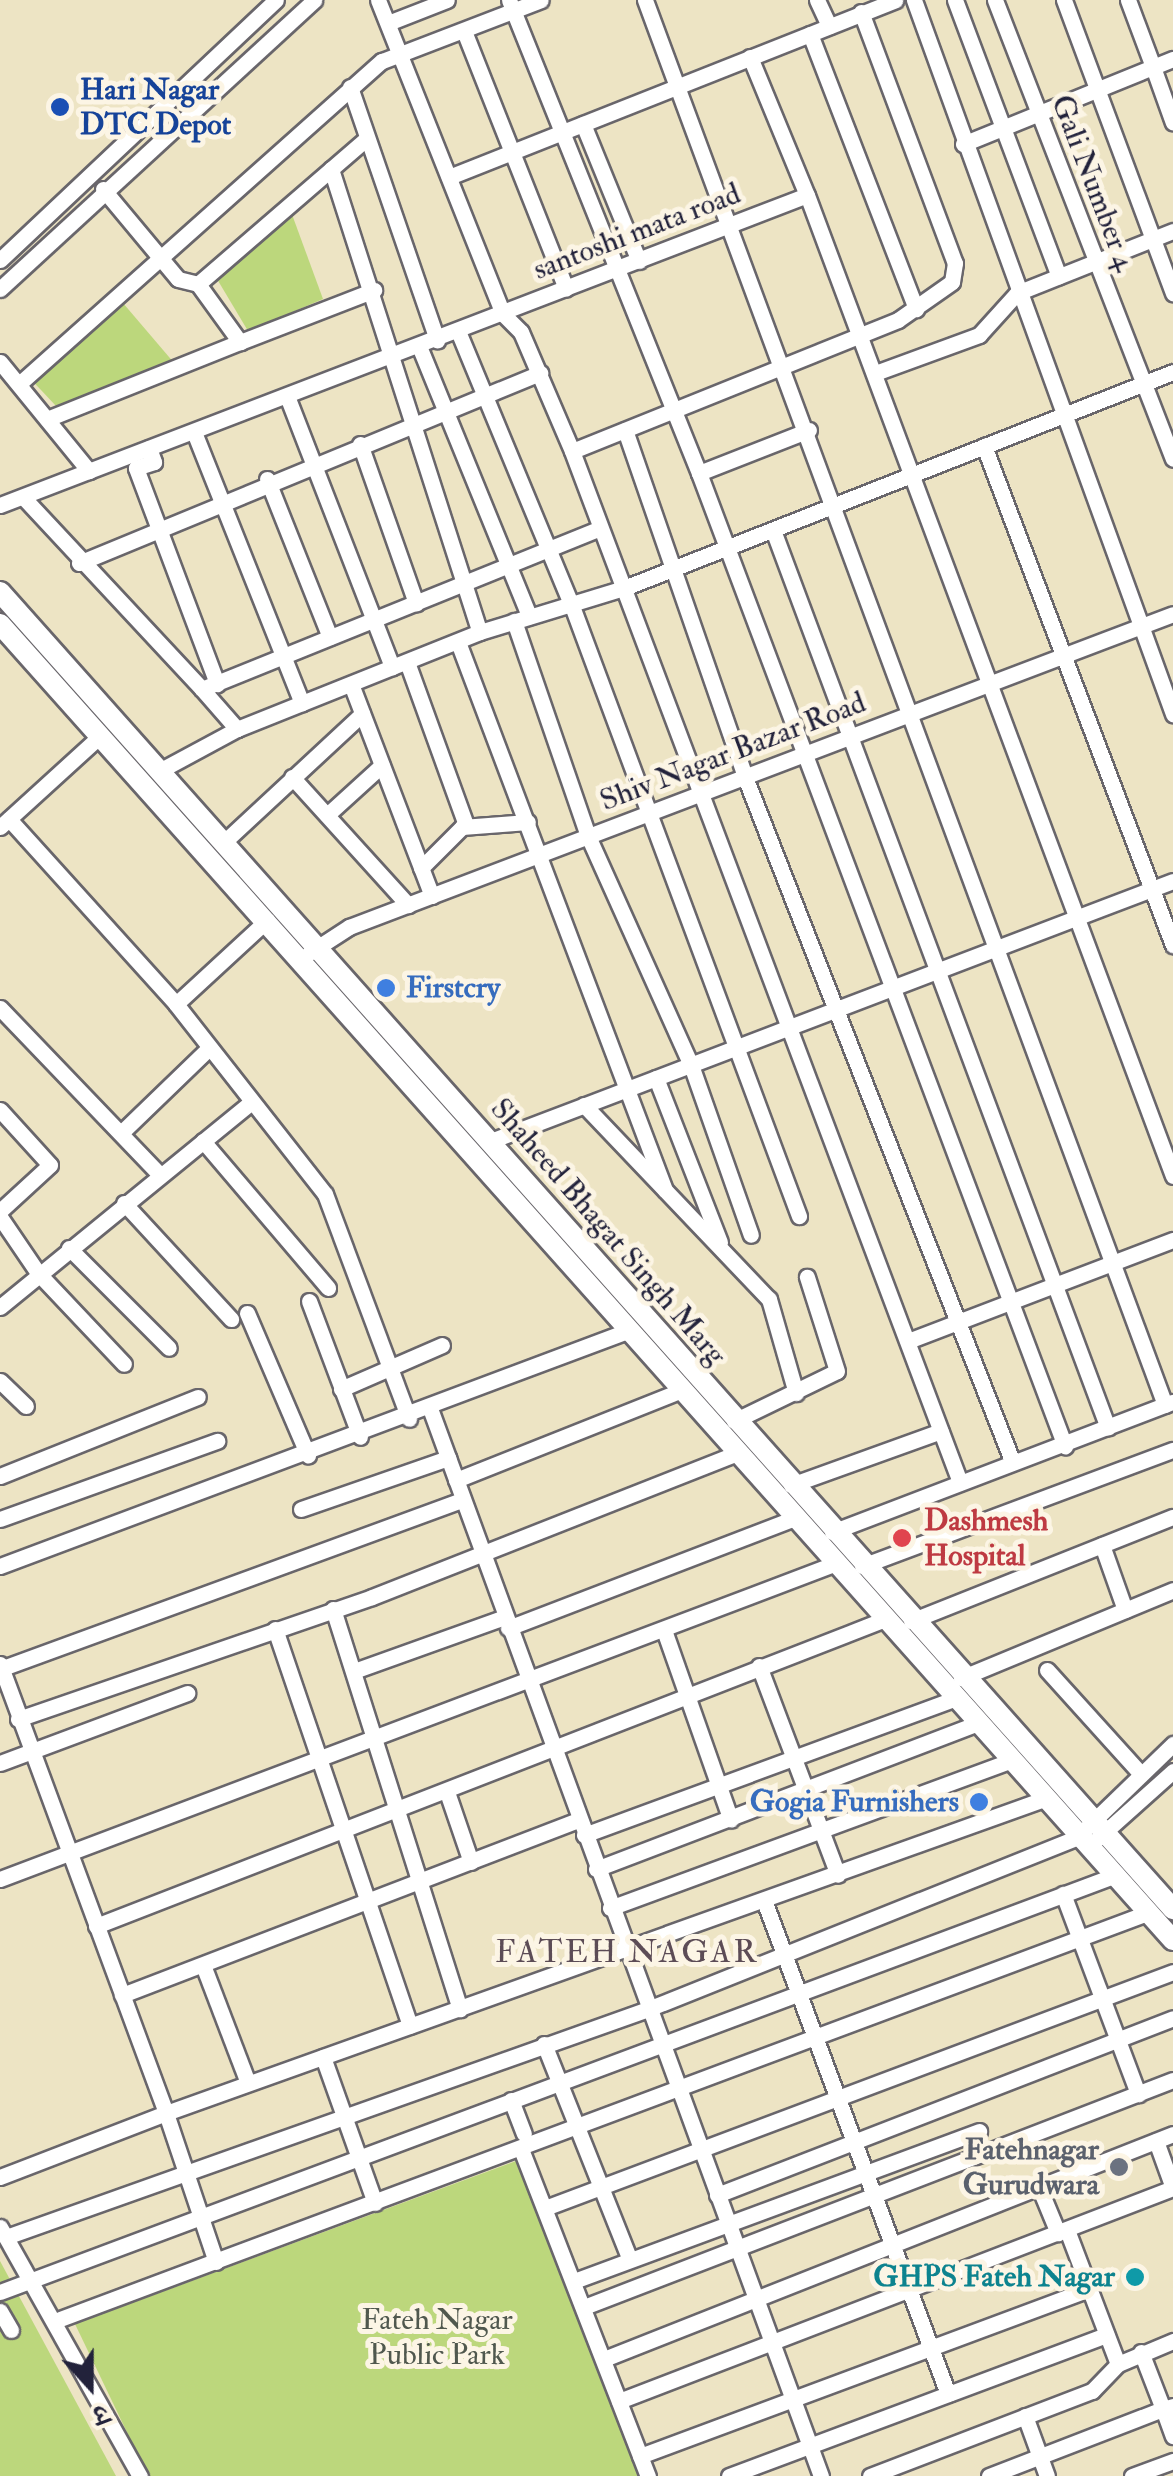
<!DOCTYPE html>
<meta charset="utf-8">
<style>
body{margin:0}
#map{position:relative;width:1173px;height:2476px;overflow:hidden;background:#ede4c4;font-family:"IM FELL Double Pica","Noto Serif Devanagari",serif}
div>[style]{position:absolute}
.green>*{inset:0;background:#bcd77c}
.roads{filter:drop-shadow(2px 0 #69666b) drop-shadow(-2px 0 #69666b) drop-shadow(0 2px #69666b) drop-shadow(0 -2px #69666b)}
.minor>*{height:15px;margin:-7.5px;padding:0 7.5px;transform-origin:7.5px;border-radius:7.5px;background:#fff}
.major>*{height:20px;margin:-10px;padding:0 10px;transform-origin:10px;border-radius:10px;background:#fff}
.dots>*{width:28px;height:28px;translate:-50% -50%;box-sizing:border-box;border:5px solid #fcf5e5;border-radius:50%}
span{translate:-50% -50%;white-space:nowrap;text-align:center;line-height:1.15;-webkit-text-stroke:10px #fcf5e5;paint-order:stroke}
.transit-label{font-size:30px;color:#164399;font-weight:700}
.left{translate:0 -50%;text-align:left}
.street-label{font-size:30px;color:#22223b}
.shop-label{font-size:30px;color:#366cbe;font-weight:700}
.right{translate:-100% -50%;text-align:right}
.health-label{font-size:30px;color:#be3a42;font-weight:700}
.worship-label{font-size:30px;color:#5b616d;font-weight:700}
.culture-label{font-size:30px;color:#0d838f;font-weight:700}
.park-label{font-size:30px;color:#50584e}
.neighbourhood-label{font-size:32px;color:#5c4c56;letter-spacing:2.5px}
.north{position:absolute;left:40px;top:2336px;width:100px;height:100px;-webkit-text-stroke:8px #fcf5e5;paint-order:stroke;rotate:159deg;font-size:28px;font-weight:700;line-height:40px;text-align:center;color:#22223b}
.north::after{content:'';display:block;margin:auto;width:35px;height:45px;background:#22223b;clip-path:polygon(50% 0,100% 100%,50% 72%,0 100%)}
</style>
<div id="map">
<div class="green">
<i style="clip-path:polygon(290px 209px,323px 299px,248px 331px,217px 279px)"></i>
<i style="clip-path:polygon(117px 296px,175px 364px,56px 406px,25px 373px)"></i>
<i style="clip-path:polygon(516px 2161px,638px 2476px,148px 2476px,75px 2324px)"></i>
<i style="clip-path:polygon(0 2261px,116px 2476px,0 2476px)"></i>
</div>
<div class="roads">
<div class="minor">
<i style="left:378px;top:0;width:338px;rotate:68.3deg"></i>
<i style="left:503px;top:314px;width:25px;rotate:45deg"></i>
<i style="left:521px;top:332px;width:129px;rotate:66.8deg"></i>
<i style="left:509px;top:0;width:510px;rotate:68.12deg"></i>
<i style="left:699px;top:473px;width:1040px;rotate:69.39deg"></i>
<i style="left:645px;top:0;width:1498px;rotate:69.69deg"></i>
<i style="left:817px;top:0;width:29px;rotate:65deg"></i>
<i style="left:914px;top:0;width:760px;rotate:70.06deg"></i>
<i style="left:955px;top:0;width:295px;rotate:69.4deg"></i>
<i style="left:995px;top:0;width:492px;rotate:68.8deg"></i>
<i style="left:1064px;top:0;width:313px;rotate:69.6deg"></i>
<i style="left:1128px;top:0;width:72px;rotate:69.5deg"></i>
<i style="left:1153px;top:67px;width:22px;rotate:-22deg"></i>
<i style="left:861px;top:12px;width:268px;rotate:69.5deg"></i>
<i style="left:955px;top:263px;width:19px;rotate:99deg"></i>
<i style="left:952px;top:282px;width:66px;rotate:144.9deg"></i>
<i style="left:898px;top:320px;width:351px;rotate:158.1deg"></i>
<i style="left:572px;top:451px;width:1102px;rotate:69.38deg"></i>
<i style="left:388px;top:23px;width:63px;rotate:-21.3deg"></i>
<i style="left:464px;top:31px;width:277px;rotate:68.4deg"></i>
<i style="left:810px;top:34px;width:295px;rotate:68.9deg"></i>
<i style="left:750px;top:57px;width:149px;rotate:67.6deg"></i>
<i style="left:350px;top:87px;width:268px;rotate:71deg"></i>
<i style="left:583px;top:124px;width:148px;rotate:67.8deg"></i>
<i style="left:963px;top:144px;width:205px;rotate:-22.1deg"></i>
<i style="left:1153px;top:67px;width:59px;rotate:70.3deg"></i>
<i style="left:331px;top:169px;width:486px;rotate:72.2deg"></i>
<i style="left:449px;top:177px;width:480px;rotate:-21.6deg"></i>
<i style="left:103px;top:189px;width:117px;rotate:50.2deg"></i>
<i style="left:178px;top:279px;width:21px;rotate:14deg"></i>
<i style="left:198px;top:284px;width:222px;rotate:-40.8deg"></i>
<i style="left:0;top:260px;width:379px;rotate:-43.3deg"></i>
<i style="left:198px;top:284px;width:72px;rotate:54.1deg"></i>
<i style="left:240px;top:342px;width:144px;rotate:-21.2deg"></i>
<i style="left:0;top:289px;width:427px;rotate:-42.6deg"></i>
<i style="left:458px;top:331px;width:298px;rotate:67.5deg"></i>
<i style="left:572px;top:606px;width:651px;rotate:69.59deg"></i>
<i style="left:419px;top:346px;width:292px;rotate:67.8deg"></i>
<i style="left:0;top:362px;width:141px;rotate:50.8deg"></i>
<i style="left:878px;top:372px;width:108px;rotate:-20.1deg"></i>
<i style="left:979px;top:335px;width:57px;rotate:-47.9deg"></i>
<i style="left:1017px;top:293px;width:168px;rotate:-21.7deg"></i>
<i style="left:19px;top:384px;width:486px;rotate:-41.7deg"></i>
<i style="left:382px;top:61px;width:170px;rotate:-21deg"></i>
<i style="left:287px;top:396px;width:291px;rotate:68.8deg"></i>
<i style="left:47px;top:419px;width:208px;rotate:-21.8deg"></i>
<i style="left:625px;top:430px;width:367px;rotate:70.9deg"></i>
<i style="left:745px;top:777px;width:736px;rotate:68.66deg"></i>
<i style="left:194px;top:432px;width:292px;rotate:68.3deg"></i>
<i style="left:360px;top:444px;width:169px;rotate:70.6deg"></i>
<i style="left:984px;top:446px;width:534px;rotate:69.26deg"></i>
<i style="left:149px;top:448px;width:15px;rotate:70deg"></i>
<i style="left:154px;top:462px;width:19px;rotate:162deg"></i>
<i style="left:136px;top:468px;width:231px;rotate:69.4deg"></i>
<i style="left:699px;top:473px;width:118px;rotate:-21.4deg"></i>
<i style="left:267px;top:479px;width:170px;rotate:68.3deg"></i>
<i style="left:23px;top:497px;width:262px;rotate:47deg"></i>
<i style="left:0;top:505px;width:864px;rotate:-21.01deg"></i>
<i style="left:807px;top:195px;width:1047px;rotate:69.54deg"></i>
<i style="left:773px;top:530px;width:958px;rotate:69.54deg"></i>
<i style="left:79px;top:563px;width:499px;rotate:-22.4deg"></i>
<i style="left:514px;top:621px;width:227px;rotate:71deg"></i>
<i style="left:588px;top:836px;width:251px;rotate:65.8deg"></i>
<i style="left:691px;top:1065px;width:180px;rotate:70.6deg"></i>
<i style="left:458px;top:642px;width:586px;rotate:69.31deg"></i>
<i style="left:407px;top:662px;width:173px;rotate:70.1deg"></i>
<i style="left:351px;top:684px;width:227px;rotate:69.1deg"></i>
<i style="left:237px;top:729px;width:53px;rotate:-131.2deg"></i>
<i style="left:202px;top:689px;width:428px;rotate:-22deg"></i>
<i style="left:159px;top:771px;width:89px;rotate:-28.3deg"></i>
<i style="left:237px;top:729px;width:262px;rotate:-21.8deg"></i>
<i style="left:480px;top:632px;width:151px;rotate:-17deg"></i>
<i style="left:624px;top:588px;width:590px;rotate:-21.48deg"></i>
<i style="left:292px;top:777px;width:173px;rotate:47.8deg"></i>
<i style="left:327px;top:815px;width:74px;rotate:-42.3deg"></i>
<i style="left:9px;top:819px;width:249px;rotate:47.9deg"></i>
<i style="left:176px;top:1004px;width:241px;rotate:51.9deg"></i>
<i style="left:325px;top:1194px;width:240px;rotate:69.5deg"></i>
<i style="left:0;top:827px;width:137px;rotate:-42.3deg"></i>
<i style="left:223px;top:843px;width:190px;rotate:-42.9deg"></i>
<i style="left:421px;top:868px;width:58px;rotate:-45deg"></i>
<i style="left:462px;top:827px;width:66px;rotate:-4.3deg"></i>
<i style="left:309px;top:953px;width:48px;rotate:-33deg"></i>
<i style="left:349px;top:927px;width:881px;rotate:-20.8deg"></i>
<i style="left:176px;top:1004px;width:124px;rotate:-42.7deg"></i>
<i style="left:0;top:1008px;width:231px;rotate:46.2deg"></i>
<i style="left:656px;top:1078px;width:176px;rotate:68.7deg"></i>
<i style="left:584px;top:1105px;width:268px;rotate:46.4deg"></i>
<i style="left:769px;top:1299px;width:98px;rotate:74deg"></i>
<i style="left:0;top:1110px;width:74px;rotate:47.7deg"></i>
<i style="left:50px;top:1165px;width:68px;rotate:137.4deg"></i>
<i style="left:121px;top:1133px;width:122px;rotate:-44deg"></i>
<i style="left:203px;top:1141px;width:193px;rotate:49.6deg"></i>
<i style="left:488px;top:1142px;width:733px;rotate:-20.86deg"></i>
<i style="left:124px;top:1203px;width:158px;rotate:47.3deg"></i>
<i style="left:0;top:1217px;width:68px;rotate:55.8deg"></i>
<i style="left:38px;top:1273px;width:125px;rotate:46.6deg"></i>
<i style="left:69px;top:1248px;width:141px;rotate:45deg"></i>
<i style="left:309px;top:1301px;width:145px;rotate:69.4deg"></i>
<i style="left:0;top:1307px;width:321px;rotate:-39.2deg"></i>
<i style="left:247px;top:1313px;width:155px;rotate:66.8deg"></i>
<i style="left:908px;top:1341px;width:284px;rotate:-20.9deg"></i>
<i style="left:0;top:1381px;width:36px;rotate:44deg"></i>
<i style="left:341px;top:1389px;width:110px;rotate:-23.5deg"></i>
<i style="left:431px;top:1411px;width:1134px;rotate:69.89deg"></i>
<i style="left:734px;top:1421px;width:114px;rotate:-25.9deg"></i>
<i style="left:837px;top:1371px;width:99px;rotate:-107.7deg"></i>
<i style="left:0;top:1476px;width:213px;rotate:-21.8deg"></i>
<i style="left:456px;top:1480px;width:243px;rotate:-21.7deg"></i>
<i style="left:791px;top:1485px;width:159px;rotate:-19.8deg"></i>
<i style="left:301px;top:1509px;width:156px;rotate:-19.1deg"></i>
<i style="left:0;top:1519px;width:231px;rotate:-19.8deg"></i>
<i style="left:832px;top:1532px;width:365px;rotate:-20.9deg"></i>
<i style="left:1102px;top:1545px;width:69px;rotate:70.5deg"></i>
<i style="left:0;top:1566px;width:673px;rotate:-20.54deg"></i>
<i style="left:862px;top:1566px;width:332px;rotate:-20.5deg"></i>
<i style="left:333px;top:1609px;width:420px;rotate:72.4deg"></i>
<i style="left:911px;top:1621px;width:282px;rotate:-21.7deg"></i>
<i style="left:508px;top:1628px;width:306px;rotate:-21deg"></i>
<i style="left:275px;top:1629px;width:419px;rotate:71.2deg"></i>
<i style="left:664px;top:1630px;width:201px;rotate:70.6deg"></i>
<i style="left:0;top:1664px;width:479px;rotate:69.7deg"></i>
<i style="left:166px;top:2113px;width:178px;rotate:158.9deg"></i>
<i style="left:759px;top:1666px;width:223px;rotate:69.3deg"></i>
<i style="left:0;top:1669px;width:493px;rotate:-20.1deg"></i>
<i style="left:1047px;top:1670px;width:140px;rotate:47.9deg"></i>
<i style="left:354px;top:1671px;width:160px;rotate:-19.7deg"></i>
<i style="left:961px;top:1678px;width:230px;rotate:-22.5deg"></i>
<i style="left:18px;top:1719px;width:374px;rotate:-19deg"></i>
<i style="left:372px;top:1597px;width:392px;rotate:-21.5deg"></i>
<i style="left:0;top:1763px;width:200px;rotate:-20.5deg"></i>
<i style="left:447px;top:1792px;width:74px;rotate:71.1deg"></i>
<i style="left:584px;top:1835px;width:394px;rotate:-20.2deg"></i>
<i style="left:1097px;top:1839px;width:102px;rotate:-41.8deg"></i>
<i style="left:596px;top:1869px;width:407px;rotate:-20.9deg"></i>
<i style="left:0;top:1879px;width:892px;rotate:-20.69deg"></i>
<i style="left:1063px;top:1894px;width:214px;rotate:69.4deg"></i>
<i style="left:765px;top:1903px;width:524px;rotate:69.56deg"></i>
<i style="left:610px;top:1908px;width:425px;rotate:-20.2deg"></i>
<i style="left:96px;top:1926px;width:844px;rotate:-21.25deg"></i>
<i style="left:203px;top:1965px;width:126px;rotate:69.1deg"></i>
<i style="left:122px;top:1995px;width:488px;rotate:-21deg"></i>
<i style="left:544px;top:2044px;width:232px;rotate:68.3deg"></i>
<i style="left:323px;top:2057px;width:155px;rotate:70.4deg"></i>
<i style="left:511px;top:2100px;width:36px;rotate:69deg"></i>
<i style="left:1156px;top:2141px;width:50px;rotate:70.1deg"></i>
<i style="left:521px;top:2149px;width:351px;rotate:68.8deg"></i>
<i style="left:1039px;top:2187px;width:50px;rotate:67.6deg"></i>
<i style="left:717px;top:2195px;width:489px;rotate:-21.2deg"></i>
<i style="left:545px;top:2208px;width:671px;rotate:-20.6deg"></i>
<i style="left:0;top:2227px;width:286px;rotate:60.7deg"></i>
<i style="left:1067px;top:2230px;width:143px;rotate:69.2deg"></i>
<i style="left:6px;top:2237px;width:681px;rotate:-19.55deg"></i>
<i style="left:648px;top:2009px;width:462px;rotate:-21.8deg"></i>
<i style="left:1077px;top:1837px;width:134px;rotate:-44.1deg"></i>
<i style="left:216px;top:2262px;width:157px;rotate:-108.6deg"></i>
<i style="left:166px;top:2113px;width:932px;rotate:-19.68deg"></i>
<i style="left:574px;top:2281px;width:432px;rotate:-20.3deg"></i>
<i style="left:0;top:2292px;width:1188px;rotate:-20.49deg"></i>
<i style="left:584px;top:2307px;width:631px;rotate:-21.08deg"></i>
<i style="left:0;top:2311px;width:22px;rotate:60deg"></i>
<i style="left:60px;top:2319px;width:1160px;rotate:-20.48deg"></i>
<i style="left:1141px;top:2352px;width:61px;rotate:68.9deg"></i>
<i style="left:1163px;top:2409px;width:10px;rotate:-17deg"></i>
<i style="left:604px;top:2359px;width:612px;rotate:-21.58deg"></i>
<i style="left:619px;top:2401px;width:594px;rotate:-21.03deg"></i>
<i style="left:1025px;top:2416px;width:64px;rotate:69.9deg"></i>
<i style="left:640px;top:2456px;width:478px;rotate:-20.4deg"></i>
<i style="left:729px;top:2476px;width:403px;rotate:-20.5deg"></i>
<i style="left:870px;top:2476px;width:238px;rotate:-21deg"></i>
<i style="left:1092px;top:2391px;width:37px;rotate:-46deg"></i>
<i style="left:1118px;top:2364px;width:60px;rotate:-22.7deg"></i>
<i style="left:989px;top:2476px;width:186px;rotate:-21.1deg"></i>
<i style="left:1163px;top:2409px;width:29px;rotate:70deg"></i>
<i style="left:1132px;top:2476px;width:44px;rotate:-20.1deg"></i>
</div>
<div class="major">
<i style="left:0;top:592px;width:1764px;rotate:48.31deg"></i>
<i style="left:0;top:624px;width:1763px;rotate:48.29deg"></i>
</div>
</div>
<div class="dots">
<i style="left:60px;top:107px;background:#1a4fb4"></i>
<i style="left:386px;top:988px;background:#3f7fe0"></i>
<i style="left:902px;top:1538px;background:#e0444e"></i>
<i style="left:979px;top:1802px;background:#3f7fe0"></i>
<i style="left:1119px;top:2167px;background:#6b7280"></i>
<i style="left:1135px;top:2277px;background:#0f9aa8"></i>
</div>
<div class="transit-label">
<span class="left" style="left:80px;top:107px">Hari Nagar<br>DTC Depot</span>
</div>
<div class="street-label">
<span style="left:1093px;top:183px;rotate:69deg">Gali Number 4</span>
<span style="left:637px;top:232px;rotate:-21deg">santoshi mata road</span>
<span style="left:733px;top:752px;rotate:-21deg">Shiv Nagar Bazar Road</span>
<span style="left:608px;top:1232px;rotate:49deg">Shaheed Bhagat Singh Marg</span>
</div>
<div class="shop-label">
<span class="left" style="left:406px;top:988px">Firstcry</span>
<span class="right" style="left:959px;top:1802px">Gogia Furnishers</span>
</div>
<div class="health-label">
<span class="left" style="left:924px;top:1538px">Dashmesh<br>Hospital</span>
</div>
<div class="worship-label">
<span class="right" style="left:1099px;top:2167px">Fatehnagar<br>Gurudwara</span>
</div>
<div class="culture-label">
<span class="right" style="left:1115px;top:2277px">GHPS Fateh Nagar</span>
</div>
<div class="park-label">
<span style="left:437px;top:2337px">Fateh Nagar<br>Public Park</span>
</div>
<div class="neighbourhood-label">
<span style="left:627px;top:1952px">FATEH NAGAR</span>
</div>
<div class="north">उ</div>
</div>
